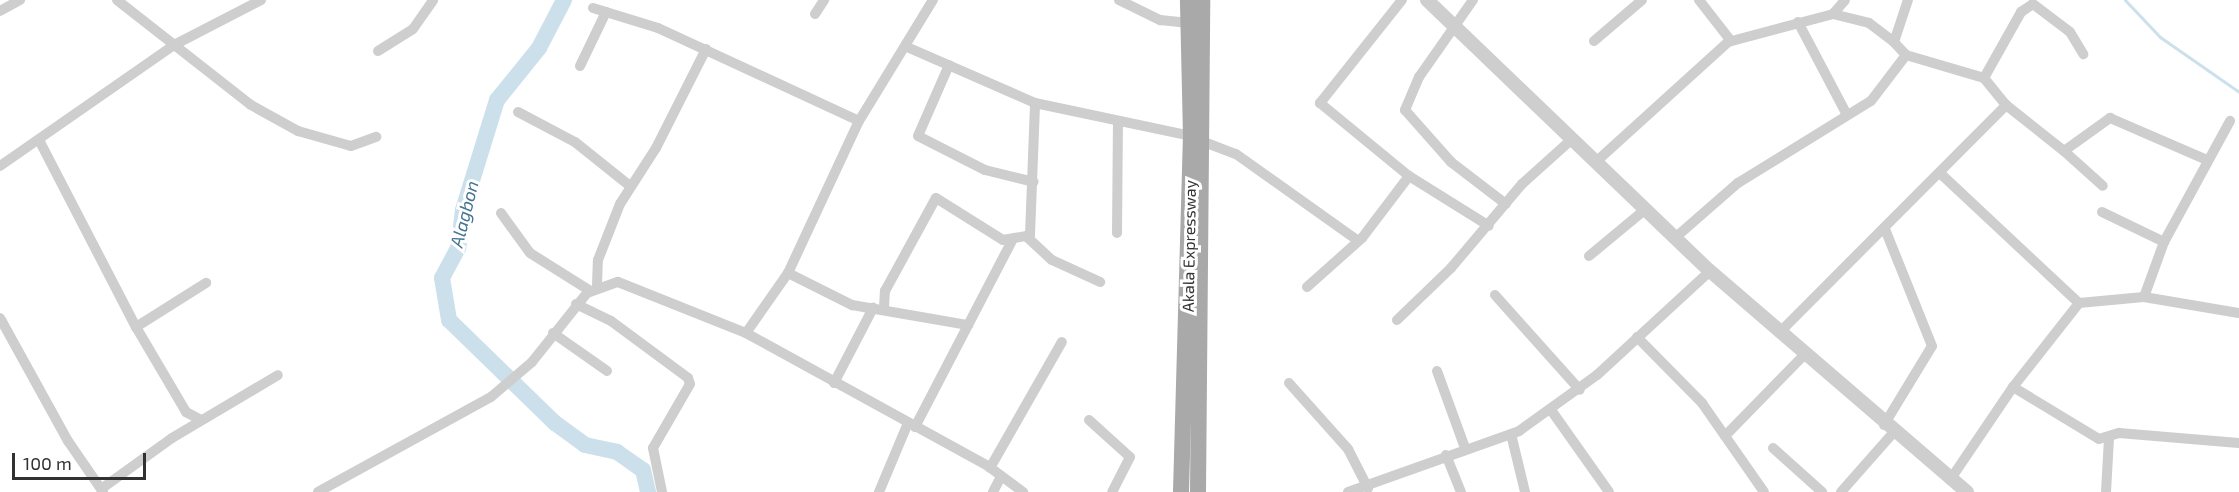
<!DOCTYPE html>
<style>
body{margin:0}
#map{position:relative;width:2239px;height:492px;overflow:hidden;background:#fff;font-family:"Exo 2",sans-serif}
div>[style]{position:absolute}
.stream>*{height:3px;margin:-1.5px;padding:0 1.5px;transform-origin:1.5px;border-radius:1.5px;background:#cce0ec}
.river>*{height:16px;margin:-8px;padding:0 8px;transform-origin:8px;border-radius:8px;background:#cce0ec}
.minor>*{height:10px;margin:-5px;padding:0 5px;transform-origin:5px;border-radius:5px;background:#cecece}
.tertiary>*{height:14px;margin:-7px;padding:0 7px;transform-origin:7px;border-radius:7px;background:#cecece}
.primary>*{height:16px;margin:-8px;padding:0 8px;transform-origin:8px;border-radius:8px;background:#a9a9a9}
span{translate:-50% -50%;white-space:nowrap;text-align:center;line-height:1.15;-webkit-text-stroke:6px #fff;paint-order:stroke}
.street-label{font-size:16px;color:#313131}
.water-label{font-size:18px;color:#407492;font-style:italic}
.scale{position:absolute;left:12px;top:453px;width:134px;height:27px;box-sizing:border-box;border:3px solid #313131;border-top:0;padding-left:8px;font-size:18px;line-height:21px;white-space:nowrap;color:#313131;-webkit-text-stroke:4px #fff;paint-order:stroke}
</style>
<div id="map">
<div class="stream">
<i style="left:2125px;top:0;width:51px;rotate:46.6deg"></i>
<i style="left:2160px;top:37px;width:96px;rotate:34.8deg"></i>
</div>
<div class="river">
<i style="left:564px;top:0;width:54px;rotate:117.5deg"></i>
<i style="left:539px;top:48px;width:67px;rotate:128.9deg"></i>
<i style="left:497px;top:100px;width:115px;rotate:107.2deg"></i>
<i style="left:463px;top:210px;width:38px;rotate:97deg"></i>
<i style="left:458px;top:248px;width:34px;rotate:118deg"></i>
<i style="left:442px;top:278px;width:43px;rotate:80.5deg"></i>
<i style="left:449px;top:320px;width:148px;rotate:44.2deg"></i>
<i style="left:555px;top:423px;width:37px;rotate:36deg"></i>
<i style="left:585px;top:445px;width:33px;rotate:12deg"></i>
<i style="left:617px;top:452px;width:32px;rotate:35deg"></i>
<i style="left:643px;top:470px;width:23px;rotate:77deg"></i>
</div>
<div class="minor">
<i style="left:117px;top:0;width:170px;rotate:38.1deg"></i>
<i style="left:251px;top:105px;width:54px;rotate:29deg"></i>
<i style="left:298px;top:131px;width:55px;rotate:15.8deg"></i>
<i style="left:351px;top:146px;width:27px;rotate:-20deg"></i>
<i style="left:1119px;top:0;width:46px;rotate:26deg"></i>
<i style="left:1160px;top:20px;width:29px;rotate:6deg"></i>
<i style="left:1402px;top:0;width:132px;rotate:128.5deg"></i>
<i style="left:1320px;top:103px;width:115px;rotate:39.4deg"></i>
<i style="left:1409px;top:176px;width:94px;rotate:32deg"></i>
<i style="left:1473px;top:0;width:94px;rotate:125deg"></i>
<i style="left:1419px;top:77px;width:36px;rotate:113deg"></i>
<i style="left:1405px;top:110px;width:69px;rotate:48.5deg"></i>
<i style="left:1451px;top:162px;width:69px;rotate:37.4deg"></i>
<i style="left:1699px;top:0;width:52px;rotate:52deg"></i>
<i style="left:593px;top:8px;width:68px;rotate:17.1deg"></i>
<i style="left:658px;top:28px;width:221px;rotate:24.8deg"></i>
<i style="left:0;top:11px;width:23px;rotate:-29deg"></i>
<i style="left:815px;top:14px;width:17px;rotate:-57deg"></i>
<i style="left:1833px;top:14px;width:18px;rotate:-49deg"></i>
<i style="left:1798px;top:22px;width:105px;rotate:62.2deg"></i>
<i style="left:1594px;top:41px;width:63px;rotate:-40.5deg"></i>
<i style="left:907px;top:47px;width:140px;rotate:23.6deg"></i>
<i style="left:1035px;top:103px;width:159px;rotate:11.9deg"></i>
<i style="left:378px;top:51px;width:41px;rotate:-32.2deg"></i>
<i style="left:413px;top:29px;width:35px;rotate:-55deg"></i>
<i style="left:1906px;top:55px;width:81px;rotate:16.4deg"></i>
<i style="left:1984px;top:78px;width:35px;rotate:51deg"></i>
<i style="left:2006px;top:105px;width:74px;rotate:38.4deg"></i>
<i style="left:2064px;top:151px;width:57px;rotate:-35.7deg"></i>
<i style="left:2110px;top:118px;width:106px;rotate:23.4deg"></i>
<i style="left:949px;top:65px;width:77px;rotate:113.6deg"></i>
<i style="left:918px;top:136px;width:75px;rotate:26.9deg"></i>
<i style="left:985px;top:170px;width:50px;rotate:13.8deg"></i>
<i style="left:580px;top:66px;width:60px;rotate:-64.3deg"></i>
<i style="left:1984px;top:78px;width:76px;rotate:-60.7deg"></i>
<i style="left:2021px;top:12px;width:14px;rotate:-34deg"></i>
<i style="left:2033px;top:4px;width:46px;rotate:37.1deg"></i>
<i style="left:2070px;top:32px;width:26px;rotate:59deg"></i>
<i style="left:518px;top:112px;width:64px;rotate:27.8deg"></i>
<i style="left:575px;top:142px;width:70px;rotate:38.7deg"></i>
<i style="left:39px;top:140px;width:211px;rotate:62.6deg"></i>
<i style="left:136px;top:327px;width:99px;rotate:59.5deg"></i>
<i style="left:186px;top:412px;width:17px;rotate:28deg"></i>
<i style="left:1204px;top:142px;width:34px;rotate:21deg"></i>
<i style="left:1236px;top:154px;width:148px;rotate:35.4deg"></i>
<i style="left:2064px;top:151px;width:52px;rotate:41.9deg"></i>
<i style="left:1598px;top:160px;width:176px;rotate:-42.2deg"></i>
<i style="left:1728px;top:42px;width:109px;rotate:-14.9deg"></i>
<i style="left:1833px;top:14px;width:37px;rotate:14deg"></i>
<i style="left:1869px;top:23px;width:31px;rotate:37deg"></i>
<i style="left:0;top:166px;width:212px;rotate:-34.8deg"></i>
<i style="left:174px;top:45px;width:98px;rotate:-27.3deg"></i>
<i style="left:1942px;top:175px;width:187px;rotate:43.1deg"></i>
<i style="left:2079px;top:303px;width:65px;rotate:-5.3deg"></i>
<i style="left:2144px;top:297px;width:96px;rotate:9.6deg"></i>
<i style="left:2102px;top:212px;width:69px;rotate:25.8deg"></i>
<i style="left:501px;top:213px;width:49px;rotate:54.1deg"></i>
<i style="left:530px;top:253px;width:70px;rotate:32.1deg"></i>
<i style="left:1117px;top:233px;width:111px;rotate:-89.5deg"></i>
<i style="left:1026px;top:236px;width:35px;rotate:43deg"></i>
<i style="left:1052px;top:260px;width:53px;rotate:24.6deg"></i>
<i style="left:1676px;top:237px;width:82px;rotate:-41.1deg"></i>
<i style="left:1738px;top:183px;width:156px;rotate:-31.7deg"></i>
<i style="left:1871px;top:101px;width:58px;rotate:-52.7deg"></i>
<i style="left:1906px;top:55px;width:18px;rotate:-133deg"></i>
<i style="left:1894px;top:42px;width:44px;rotate:-71.6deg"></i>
<i style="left:1589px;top:256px;width:75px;rotate:-39.6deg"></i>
<i style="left:788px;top:273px;width:72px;rotate:26.6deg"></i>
<i style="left:852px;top:305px;width:118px;rotate:9.8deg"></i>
<i style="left:597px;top:285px;width:25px;rotate:-88deg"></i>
<i style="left:598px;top:260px;width:60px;rotate:-68.6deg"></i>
<i style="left:620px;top:204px;width:67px;rotate:-57.3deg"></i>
<i style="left:656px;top:148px;width:111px;rotate:-63.2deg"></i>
<i style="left:1307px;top:287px;width:74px;rotate:-41.7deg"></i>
<i style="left:1362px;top:238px;width:78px;rotate:-52.8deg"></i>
<i style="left:1495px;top:295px;width:127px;rotate:48.2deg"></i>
<i style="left:2144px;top:297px;width:59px;rotate:-70deg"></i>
<i style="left:2164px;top:242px;width:138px;rotate:-61.4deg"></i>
<i style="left:576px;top:304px;width:39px;rotate:26deg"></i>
<i style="left:611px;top:321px;width:96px;rotate:36.5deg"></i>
<i style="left:688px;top:378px;width:6px;rotate:72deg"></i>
<i style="left:690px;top:384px;width:74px;rotate:120deg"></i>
<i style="left:653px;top:448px;width:45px;rotate:78.4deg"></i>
<i style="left:884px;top:308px;width:17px;rotate:-87deg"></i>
<i style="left:885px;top:291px;width:106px;rotate:-61.3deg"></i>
<i style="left:936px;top:198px;width:79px;rotate:32.1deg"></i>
<i style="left:1003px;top:240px;width:27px;rotate:-10deg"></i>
<i style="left:1030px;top:235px;width:132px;rotate:-87.8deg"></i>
<i style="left:0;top:318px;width:141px;rotate:61.1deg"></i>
<i style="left:68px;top:441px;width:62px;rotate:55.5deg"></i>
<i style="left:1397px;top:320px;width:75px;rotate:-43.9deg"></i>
<i style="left:1451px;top:268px;width:110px;rotate:-49.8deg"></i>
<i style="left:1522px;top:184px;width:67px;rotate:-42deg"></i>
<i style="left:136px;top:327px;width:83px;rotate:-32.2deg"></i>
<i style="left:553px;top:333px;width:66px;rotate:35.1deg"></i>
<i style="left:746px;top:333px;width:73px;rotate:-55deg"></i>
<i style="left:788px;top:273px;width:168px;rotate:-65deg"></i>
<i style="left:859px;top:121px;width:142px;rotate:-58.6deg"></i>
<i style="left:1779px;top:333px;width:322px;rotate:-45.1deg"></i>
<i style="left:1637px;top:337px;width:93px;rotate:45.4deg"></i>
<i style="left:1702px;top:403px;width:108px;rotate:55.1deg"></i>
<i style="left:1437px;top:371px;width:82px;rotate:70deg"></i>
<i style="left:834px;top:383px;width:85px;rotate:-62.5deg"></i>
<i style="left:1289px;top:383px;width:89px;rotate:48.2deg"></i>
<i style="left:1348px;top:449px;width:44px;rotate:62.9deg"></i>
<i style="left:2013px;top:387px;width:107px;rotate:-51.8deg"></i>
<i style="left:1551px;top:410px;width:100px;rotate:54.7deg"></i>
<i style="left:1089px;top:420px;width:55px;rotate:42.1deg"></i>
<i style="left:1130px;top:457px;width:39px;rotate:117deg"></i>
<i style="left:1884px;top:425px;width:92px;rotate:-58.7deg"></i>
<i style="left:1932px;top:346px;width:126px;rotate:-111.9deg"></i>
<i style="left:915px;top:427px;width:210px;rotate:-62.5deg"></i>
<i style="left:1511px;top:434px;width:60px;rotate:76.4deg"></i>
<i style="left:1725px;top:436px;width:113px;rotate:-45.7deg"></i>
<i style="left:1773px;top:448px;width:66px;rotate:41.9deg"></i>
<i style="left:1446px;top:455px;width:40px;rotate:68deg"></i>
<i style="left:990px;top:468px;width:145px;rotate:-60.3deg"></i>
<i style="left:1950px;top:480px;width:112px;rotate:-55.9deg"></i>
<i style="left:2013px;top:387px;width:100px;rotate:31.2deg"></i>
<i style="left:2099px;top:439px;width:21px;rotate:-17deg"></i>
<i style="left:2119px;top:433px;width:120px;rotate:4.8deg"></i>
<i style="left:101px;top:489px;width:87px;rotate:-35.7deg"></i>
<i style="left:172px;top:438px;width:123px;rotate:-30.7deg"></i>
<i style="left:318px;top:492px;width:197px;rotate:-28.8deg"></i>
<i style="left:491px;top:397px;width:54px;rotate:-40.5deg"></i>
<i style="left:532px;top:362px;width:88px;rotate:-51.4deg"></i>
<i style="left:587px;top:293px;width:33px;rotate:-20deg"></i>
<i style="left:618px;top:282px;width:138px;rotate:21.7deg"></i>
<i style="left:746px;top:333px;width:276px;rotate:28.8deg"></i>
<i style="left:988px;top:466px;width:44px;rotate:36.6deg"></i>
<i style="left:879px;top:492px;width:75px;rotate:-67.2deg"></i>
<i style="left:993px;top:492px;width:18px;rotate:-63deg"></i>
<i style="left:1348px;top:492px;width:182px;rotate:-19.6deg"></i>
<i style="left:1519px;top:431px;width:96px;rotate:-35.7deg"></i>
<i style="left:1597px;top:375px;width:154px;rotate:-42.6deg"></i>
<i style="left:1841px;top:492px;width:79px;rotate:-48.6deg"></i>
<i style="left:2106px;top:492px;width:53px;rotate:-86.8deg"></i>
</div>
<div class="tertiary">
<i style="left:1427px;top:0;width:392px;rotate:43.8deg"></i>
<i style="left:1710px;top:271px;width:339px;rotate:40.7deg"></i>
</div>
<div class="primary">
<i style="left:1181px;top:492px;width:356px;rotate:-88.4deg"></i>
<i style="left:1191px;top:136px;width:136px;rotate:-91.3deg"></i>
<i style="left:1198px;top:492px;width:492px;rotate:-89.5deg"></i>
</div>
<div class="street-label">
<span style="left:1189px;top:246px;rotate:-89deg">Akala Expressway</span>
</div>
<div class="water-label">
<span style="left:464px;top:214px;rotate:-76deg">Alagbon</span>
</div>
<div class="scale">100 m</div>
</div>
